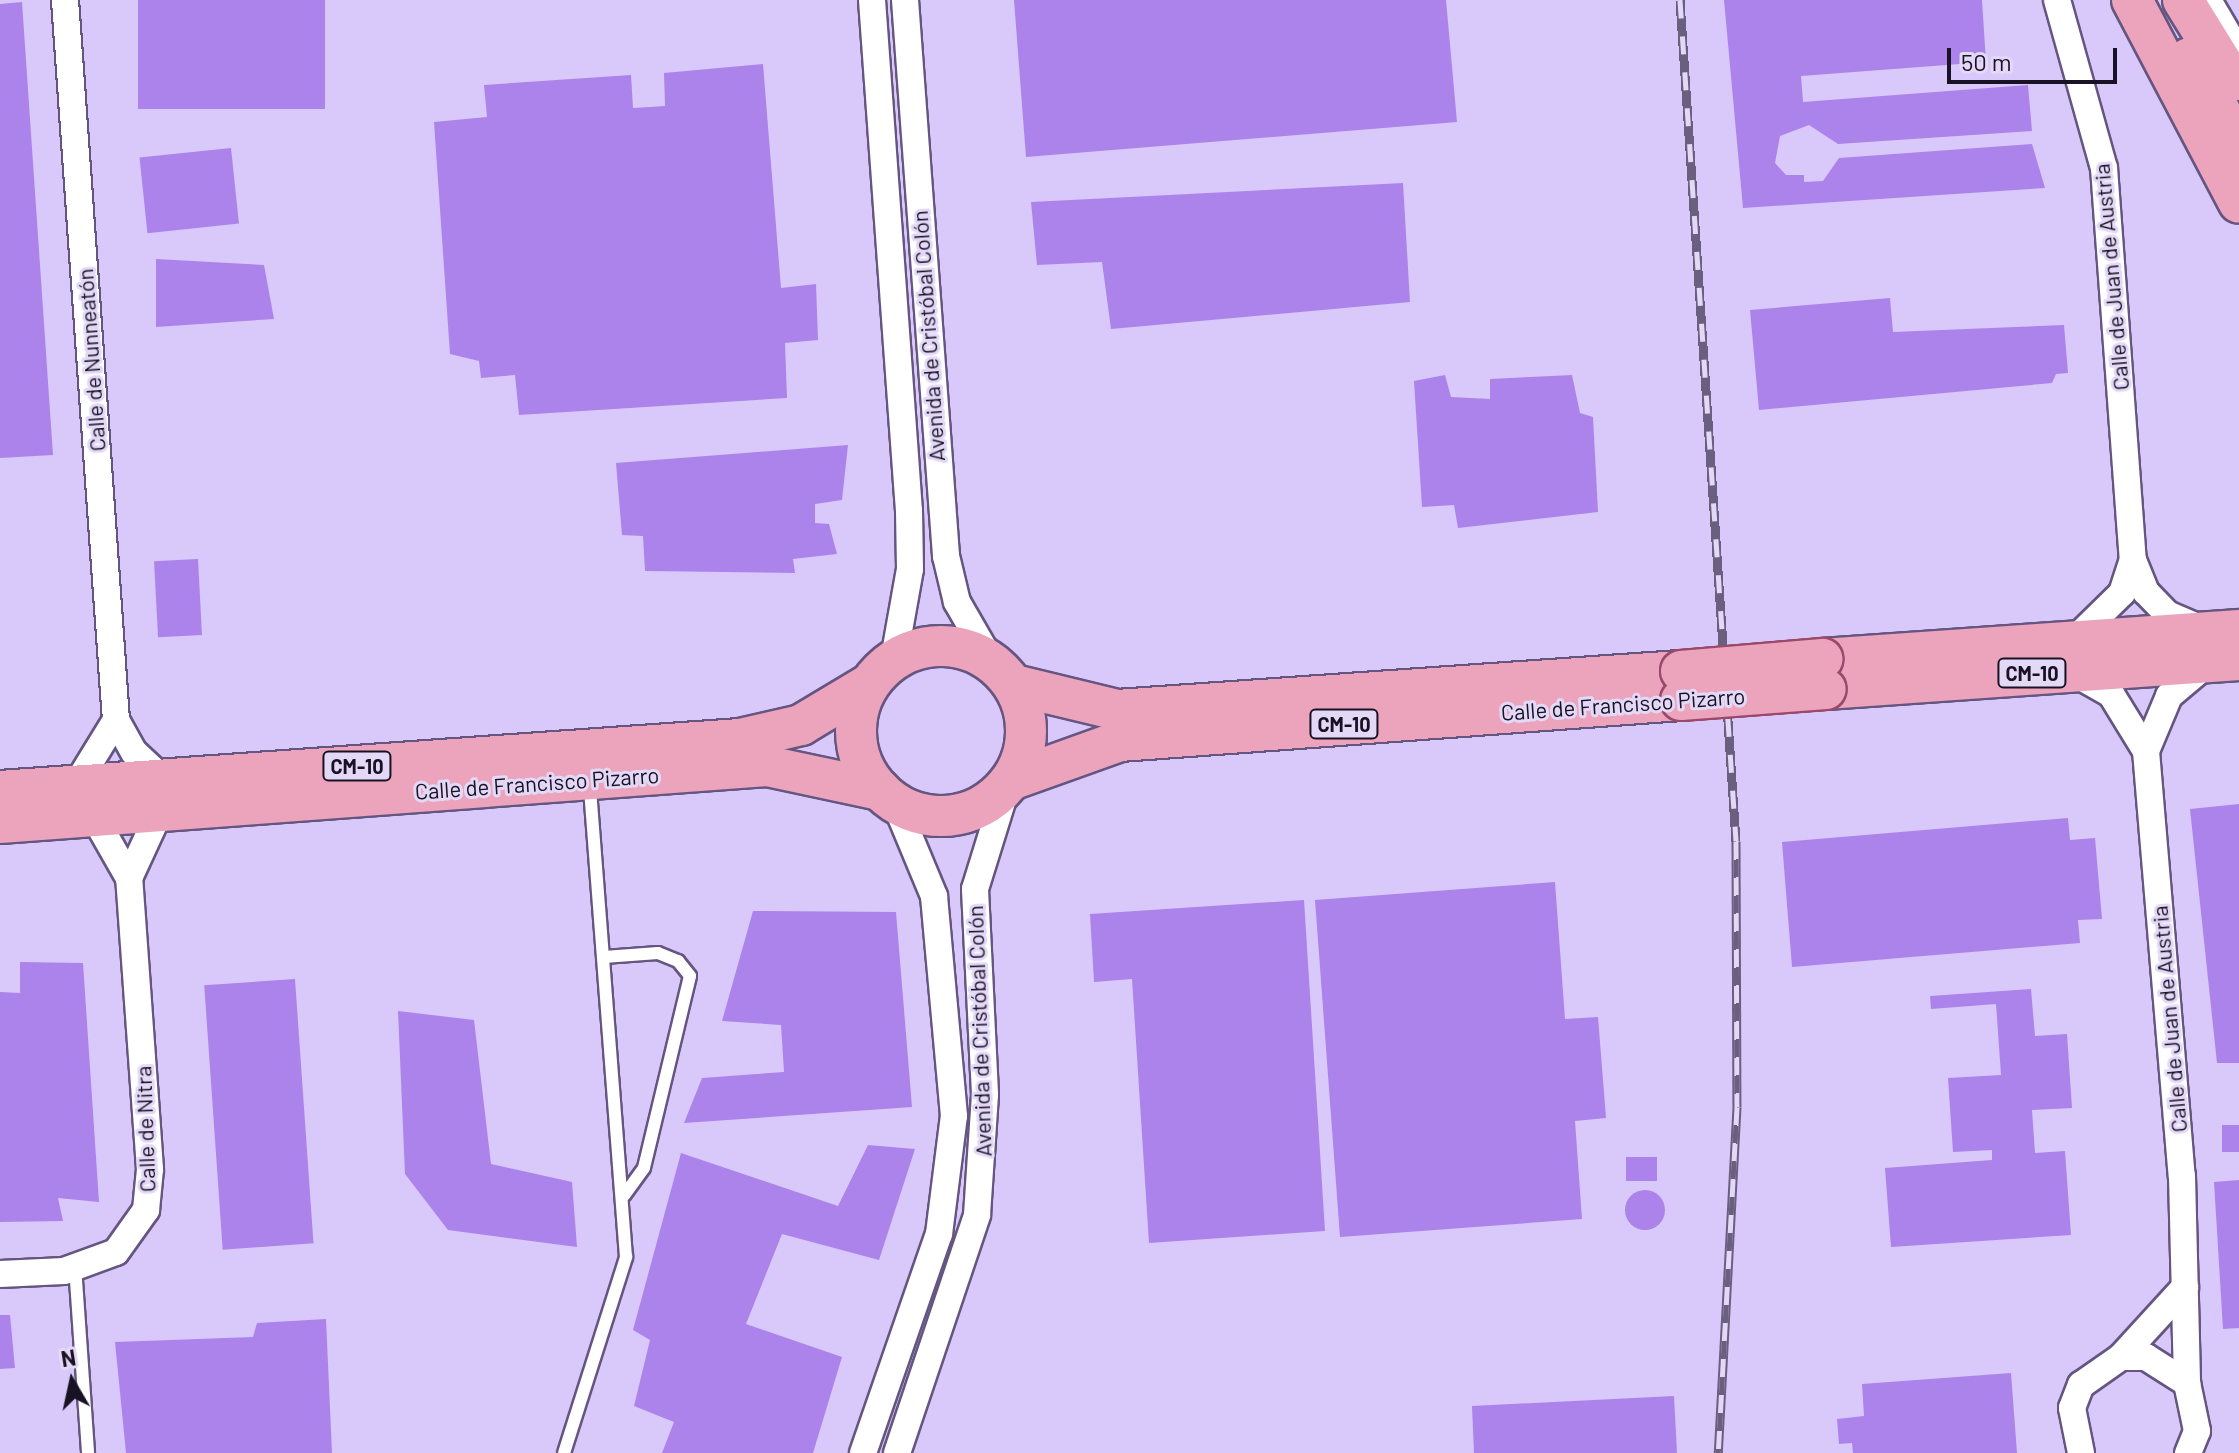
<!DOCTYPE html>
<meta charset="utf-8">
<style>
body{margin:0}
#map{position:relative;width:2239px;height:1453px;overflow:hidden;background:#d9c8fa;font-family:Barlow,sans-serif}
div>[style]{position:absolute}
.building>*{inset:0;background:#ac83ea;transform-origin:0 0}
.round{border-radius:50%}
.roads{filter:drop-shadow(2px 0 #655581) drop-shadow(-2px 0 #655581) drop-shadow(0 2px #655581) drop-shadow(0 -2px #655581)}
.service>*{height:12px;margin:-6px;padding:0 6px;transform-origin:6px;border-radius:6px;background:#fff}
.minor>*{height:26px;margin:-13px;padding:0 13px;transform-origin:13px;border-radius:13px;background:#fff}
.primary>*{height:40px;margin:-20px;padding:0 20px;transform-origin:20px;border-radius:20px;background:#eca4bc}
.primary>.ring{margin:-20px;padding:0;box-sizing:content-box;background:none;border:40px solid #eca4bc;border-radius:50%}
.rail>*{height:9px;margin-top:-4.5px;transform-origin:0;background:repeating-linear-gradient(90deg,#e3d9f7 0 18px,#6b5f7f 0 36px);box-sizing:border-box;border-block:2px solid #6b5f7f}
.bridges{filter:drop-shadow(2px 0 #9a496a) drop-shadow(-2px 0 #9a496a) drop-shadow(0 2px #9a496a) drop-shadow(0 -2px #9a496a)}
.primary-bridge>*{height:40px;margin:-20px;padding:0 20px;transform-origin:20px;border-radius:20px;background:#eca4bc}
span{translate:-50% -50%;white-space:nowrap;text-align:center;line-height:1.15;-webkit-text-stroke:6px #e3d9f7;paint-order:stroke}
.shield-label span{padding:2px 6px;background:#e3d9f7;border:2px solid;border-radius:6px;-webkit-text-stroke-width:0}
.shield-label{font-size:20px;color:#191224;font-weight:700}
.street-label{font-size:22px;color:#191224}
.north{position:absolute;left:32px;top:1341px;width:80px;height:80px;-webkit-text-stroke:6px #e3d9f7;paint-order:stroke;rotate:351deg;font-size:22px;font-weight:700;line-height:32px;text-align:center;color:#191224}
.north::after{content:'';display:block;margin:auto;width:28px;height:36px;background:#191224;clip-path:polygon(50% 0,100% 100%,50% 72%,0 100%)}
.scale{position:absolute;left:1947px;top:48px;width:170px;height:36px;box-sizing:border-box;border:4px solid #191224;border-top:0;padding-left:10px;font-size:24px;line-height:28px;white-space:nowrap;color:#191224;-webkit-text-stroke:6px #e3d9f7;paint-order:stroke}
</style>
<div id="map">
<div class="building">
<i style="left:138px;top:0;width:187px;height:109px"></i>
<i style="clip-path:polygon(1014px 0,1446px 0,1457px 122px,1026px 157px)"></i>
<i style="clip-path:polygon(1724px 0,1982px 0,1986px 62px,1801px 76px,1803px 102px,2028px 85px,2032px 131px,1838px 144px,1809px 125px,1780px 136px,1775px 163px,1786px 175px,1804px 175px,1804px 182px,1823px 181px,1839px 158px,2032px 144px,2045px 188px,1743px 208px)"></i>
<i style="clip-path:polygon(22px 2px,53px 455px,0 458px,0 4px)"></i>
<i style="clip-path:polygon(763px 64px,781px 288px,816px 284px,818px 340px,785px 343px,787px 398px,519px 415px,515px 375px,481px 378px,479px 361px,450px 354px,434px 122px,487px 117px,484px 85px,631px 75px,633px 108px,665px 106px,664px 73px)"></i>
<i style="left:231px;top:148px;width:76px;height:92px;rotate:84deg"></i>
<i style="clip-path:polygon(1403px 183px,1410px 302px,1111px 329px,1102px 262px,1037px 265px,1031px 202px)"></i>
<i style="clip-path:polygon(156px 259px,264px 265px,274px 319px,156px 327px)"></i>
<i style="clip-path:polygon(1890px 298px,1893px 332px,2064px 325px,2068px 373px,2056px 374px,2052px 383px,1759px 410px,1750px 310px)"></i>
<i style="clip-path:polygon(1445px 375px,1451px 397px,1490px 399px,1490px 379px,1572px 375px,1580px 413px,1593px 417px,1598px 512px,1458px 528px,1454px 505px,1422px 507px,1414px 381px)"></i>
<i style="clip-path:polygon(848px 445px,842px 500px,815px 504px,815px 523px,829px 524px,837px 554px,793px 559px,795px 573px,645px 571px,643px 536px,622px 535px,616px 463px)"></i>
<i style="left:198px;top:559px;width:76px;height:44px;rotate:87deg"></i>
<i style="clip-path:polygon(2239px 804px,2239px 1063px,2217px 1063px,2190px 809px)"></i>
<i style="clip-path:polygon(2068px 818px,2070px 840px,2095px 838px,2102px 919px,2078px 920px,2080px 943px,1792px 967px,1782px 842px)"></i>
<i style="clip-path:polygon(1555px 882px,1565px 1019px,1598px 1017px,1606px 1118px,1575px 1121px,1582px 1219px,1340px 1237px,1315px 900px)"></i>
<i style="clip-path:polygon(1304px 900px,1325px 1231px,1149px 1243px,1132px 979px,1094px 982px,1090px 914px)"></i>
<i style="clip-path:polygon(753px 911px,896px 912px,912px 1107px,684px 1123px,702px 1078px,784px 1072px,781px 1025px,722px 1021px)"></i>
<i style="clip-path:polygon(20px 962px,83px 963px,99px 1202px,58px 1198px,63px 1221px,0 1222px,0 992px,20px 993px)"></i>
<i style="left:295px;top:979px;width:265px;height:91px;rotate:86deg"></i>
<i style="clip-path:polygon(2031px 989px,2035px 1036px,2067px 1034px,2072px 1108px,2032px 1110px,2035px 1153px,2065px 1151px,2071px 1235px,1891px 1247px,1885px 1168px,1992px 1160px,1992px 1150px,1953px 1152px,1948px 1078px,2001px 1075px,1996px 1004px,1931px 1009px,1930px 996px)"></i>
<i style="clip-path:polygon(398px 1011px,474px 1020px,491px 1164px,572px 1182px,577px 1247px,448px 1230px,405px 1174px)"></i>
<i style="left:2239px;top:1125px;width:27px;height:17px;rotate:90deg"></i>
<i style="clip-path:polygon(868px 1145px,915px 1149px,879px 1260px,782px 1234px,746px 1324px,842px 1357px,813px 1453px,662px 1453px,674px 1422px,634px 1406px,650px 1340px,633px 1330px,681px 1153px,838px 1206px)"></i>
<i style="left:1657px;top:1157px;width:24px;height:31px;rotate:90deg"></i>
<i style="clip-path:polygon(2239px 1180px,2239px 1328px,2223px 1329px,2214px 1182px)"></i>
<i class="round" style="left:1625px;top:1190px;width:40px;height:40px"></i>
<i style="clip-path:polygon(0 1315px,10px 1315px,15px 1368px,0 1369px)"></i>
<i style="clip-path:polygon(326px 1319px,332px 1453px,126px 1453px,115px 1342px,253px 1337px,257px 1323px)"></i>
<i style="clip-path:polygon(2011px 1373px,2017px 1453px,1853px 1453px,1852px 1443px,1839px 1444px,1837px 1419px,1864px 1416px,1862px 1384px)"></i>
<i style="clip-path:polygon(1674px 1396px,1677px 1453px,1474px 1453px,1472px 1406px)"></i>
</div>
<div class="roads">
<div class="service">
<i style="left:604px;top:957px;width:54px;rotate:-4.2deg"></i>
<i style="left:658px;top:953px;width:22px;rotate:22deg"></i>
<i style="left:678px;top:961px;width:19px;rotate:51deg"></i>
<i style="left:690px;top:976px;width:197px;rotate:103.5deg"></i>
<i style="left:644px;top:1168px;width:34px;rotate:126deg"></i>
<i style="left:75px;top:1266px;width:187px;rotate:86deg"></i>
<i style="left:564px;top:1453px;width:206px;rotate:-72.4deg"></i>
<i style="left:626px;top:1257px;width:472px;rotate:-94.4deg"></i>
</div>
<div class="minor">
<i style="left:65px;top:0;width:722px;rotate:85.95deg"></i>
<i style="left:116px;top:720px;width:37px;rotate:61deg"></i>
<i style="left:134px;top:752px;width:41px;rotate:43deg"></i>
<i style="left:872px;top:0;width:512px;rotate:85.86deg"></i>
<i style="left:909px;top:511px;width:58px;rotate:89deg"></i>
<i style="left:910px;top:569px;width:91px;rotate:100.1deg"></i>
<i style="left:905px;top:0;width:558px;rotate:85.78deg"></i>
<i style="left:946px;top:556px;width:47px;rotate:76.6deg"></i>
<i style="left:957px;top:602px;width:68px;rotate:60deg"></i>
<i style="left:2057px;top:0;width:174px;rotate:74.4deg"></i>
<i style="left:2104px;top:168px;width:393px;rotate:85.8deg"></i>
<i style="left:2208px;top:0;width:61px;rotate:59.7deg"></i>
<i style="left:2073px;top:641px;width:69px;rotate:-44.4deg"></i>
<i style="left:2122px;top:593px;width:35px;rotate:-72deg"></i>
<i style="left:2133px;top:560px;width:35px;rotate:68deg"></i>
<i style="left:2146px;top:592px;width:30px;rotate:46deg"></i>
<i style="left:2167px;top:614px;width:38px;rotate:23deg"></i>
<i style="left:2072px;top:672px;width:45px;rotate:29.4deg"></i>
<i style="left:2111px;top:694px;width:67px;rotate:58.4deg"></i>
<i style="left:2146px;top:751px;width:60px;rotate:-67.3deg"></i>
<i style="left:2169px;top:696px;width:48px;rotate:-40deg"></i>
<i style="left:2146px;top:751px;width:427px;rotate:85.2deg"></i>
<i style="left:2182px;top:1176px;width:207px;rotate:88.6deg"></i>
<i style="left:76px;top:785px;width:76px;rotate:-58.4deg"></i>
<i style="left:129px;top:878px;width:74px;rotate:-65.2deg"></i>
<i style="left:0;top:1274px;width:64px;rotate:-2.7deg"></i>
<i style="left:64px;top:1271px;width:55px;rotate:-20.1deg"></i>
<i style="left:116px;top:1252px;width:52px;rotate:-54.5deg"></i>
<i style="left:146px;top:1210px;width:41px;rotate:-84.4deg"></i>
<i style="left:150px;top:1169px;width:292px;rotate:-94.1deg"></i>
<i style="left:129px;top:878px;width:73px;rotate:-119.7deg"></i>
<i style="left:2121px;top:1357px;width:95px;rotate:-47.6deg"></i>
<i style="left:863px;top:1453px;width:232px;rotate:-70.9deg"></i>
<i style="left:939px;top:1234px;width:119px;rotate:-82.8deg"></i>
<i style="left:954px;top:1116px;width:221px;rotate:-95.2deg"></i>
<i style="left:934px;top:896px;width:104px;rotate:-112.6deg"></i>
<i style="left:897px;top:1453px;width:251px;rotate:-71.4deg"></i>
<i style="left:977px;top:1215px;width:121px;rotate:-86.2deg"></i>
<i style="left:985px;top:1094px;width:205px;rotate:-92.8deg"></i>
<i style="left:975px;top:889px;width:102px;rotate:-72.8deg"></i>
<i style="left:2081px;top:1453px;width:46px;rotate:-101.3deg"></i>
<i style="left:2072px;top:1408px;width:25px;rotate:-69deg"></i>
<i style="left:2081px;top:1385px;width:49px;rotate:-35deg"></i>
<i style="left:2121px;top:1357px;width:25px"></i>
<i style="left:2146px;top:1357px;width:49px;rotate:32.4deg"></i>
<i style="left:2187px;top:1383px;width:49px;rotate:78.2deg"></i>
<i style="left:2197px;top:1431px;width:24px;rotate:112deg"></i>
</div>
<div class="primary">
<i style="left:2132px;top:0;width:229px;rotate:62.2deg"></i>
<i style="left:2183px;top:0;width:95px;rotate:58.3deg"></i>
<i style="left:2189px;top:58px;width:99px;rotate:59.8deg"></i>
<i class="ring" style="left:856px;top:646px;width:130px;height:130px"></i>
<i style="left:1822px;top:659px;width:418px;rotate:-4deg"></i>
<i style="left:1014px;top:685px;width:106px;rotate:13.6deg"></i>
<i style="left:1117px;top:710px;width:565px;rotate:-3.96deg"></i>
<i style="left:1826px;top:689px;width:414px;rotate:-4deg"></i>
<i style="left:1014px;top:779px;width:113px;rotate:-19.7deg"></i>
<i style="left:1120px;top:741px;width:562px;rotate:-4.18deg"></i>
<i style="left:0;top:791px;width:742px;rotate:-4.02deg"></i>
<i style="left:740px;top:739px;width:63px;rotate:-12.9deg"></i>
<i style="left:801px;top:725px;width:76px;rotate:-31deg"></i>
<i style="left:0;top:823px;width:769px;rotate:-4.25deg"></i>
<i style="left:767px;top:766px;width:116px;rotate:12deg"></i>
</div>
</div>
<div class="rail">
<i style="left:1680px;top:0;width:843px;rotate:86.19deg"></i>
<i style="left:1736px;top:841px;width:266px;rotate:89.8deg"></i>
<i style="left:1737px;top:1107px;width:347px;rotate:93.1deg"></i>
</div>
<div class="bridges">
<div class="primary-bridge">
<i style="left:1681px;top:671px;width:142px;rotate:-4.9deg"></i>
<i style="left:1681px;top:700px;width:145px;rotate:-4.3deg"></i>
</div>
</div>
<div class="shield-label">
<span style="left:2032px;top:673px">CM-10</span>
<span style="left:1344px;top:724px">CM-10</span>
<span style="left:357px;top:766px">CM-10</span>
</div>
<div class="street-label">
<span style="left:2111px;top:277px;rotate:-95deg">Calle de Juan de Austria</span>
<span style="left:928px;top:336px;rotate:-94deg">Avenida de Cristóbal Colón</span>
<span style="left:91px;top:360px;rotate:-94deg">Calle de Nunneatón</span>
<span style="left:1623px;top:704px;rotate:-4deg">Calle de Francisco Pizarro</span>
<span style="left:537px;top:783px;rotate:-4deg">Calle de Francisco Pizarro</span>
<span style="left:2169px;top:1019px;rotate:-95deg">Calle de Juan de Austria</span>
<span style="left:979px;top:1031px;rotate:-92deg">Avenida de Cristóbal Colón</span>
<span style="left:145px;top:1129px;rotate:-92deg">Calle de Nitra</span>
</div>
<div class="north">N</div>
<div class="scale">50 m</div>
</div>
